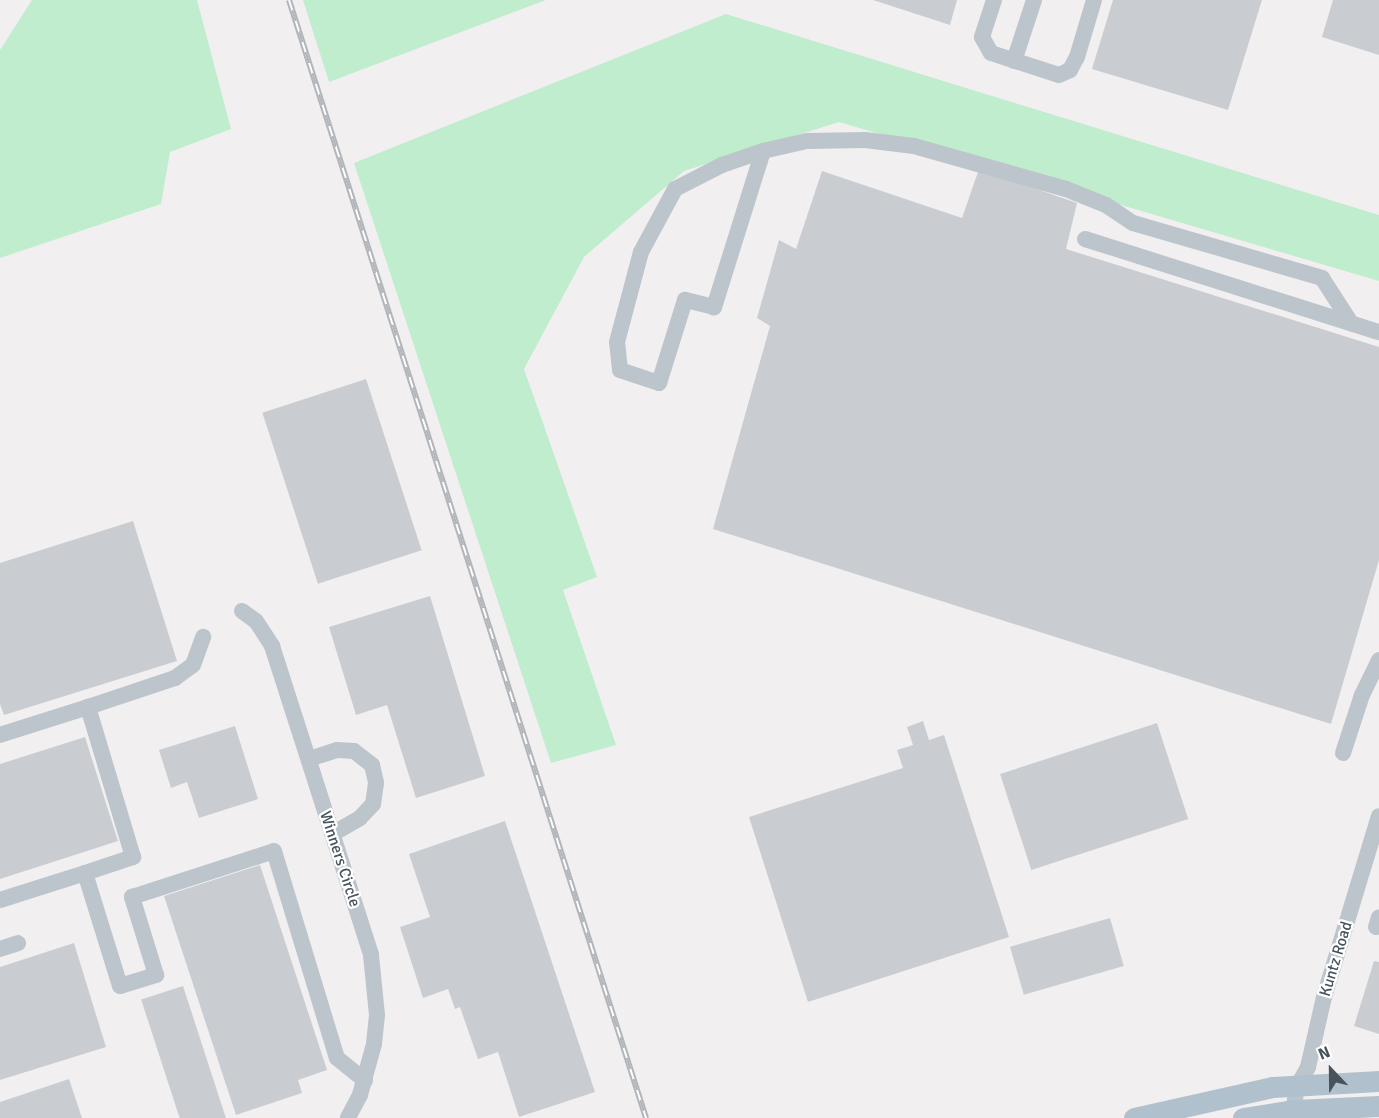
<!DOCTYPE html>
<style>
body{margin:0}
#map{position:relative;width:1379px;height:1118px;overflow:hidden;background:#f2eff0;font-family:Signika,sans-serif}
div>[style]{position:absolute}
.green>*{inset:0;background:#c0edcd}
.building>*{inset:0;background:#c9cdd2;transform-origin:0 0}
.minor>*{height:16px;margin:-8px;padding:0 8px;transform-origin:8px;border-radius:8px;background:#bcc5cb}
.major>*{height:21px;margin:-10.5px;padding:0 10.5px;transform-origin:10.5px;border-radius:10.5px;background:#b0c1cd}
.rail>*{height:6px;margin-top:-3px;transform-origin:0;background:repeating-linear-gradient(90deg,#fff 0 11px,#b2b5b9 0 22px);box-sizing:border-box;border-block:2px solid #b2b5b9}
span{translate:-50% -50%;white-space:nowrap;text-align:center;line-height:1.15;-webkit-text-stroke:4.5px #fff;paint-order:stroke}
.street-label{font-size:16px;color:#48545c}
.north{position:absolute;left:1301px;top:1040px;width:60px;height:60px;-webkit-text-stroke:4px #fff;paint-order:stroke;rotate:338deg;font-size:16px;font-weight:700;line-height:24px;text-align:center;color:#48545c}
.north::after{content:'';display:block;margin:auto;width:21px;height:27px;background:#48545c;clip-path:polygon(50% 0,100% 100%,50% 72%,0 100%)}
</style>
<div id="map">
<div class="green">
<i style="clip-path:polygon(32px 0,197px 0,231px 129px,170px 152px,161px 204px,0 258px,0 50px)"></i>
<i style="clip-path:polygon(303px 0,546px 0,329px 82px)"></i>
<i style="clip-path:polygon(726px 14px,1379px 215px,1379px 281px,839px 122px,684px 171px,584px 257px,524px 369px,597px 577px,563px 590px,616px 745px,551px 763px,354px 163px)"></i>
</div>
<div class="building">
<i style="clip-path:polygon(873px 0,957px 0,950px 25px)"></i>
<i style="clip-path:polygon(1113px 0,1262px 0,1228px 110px,1092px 69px)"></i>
<i style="clip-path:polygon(1333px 0,1379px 0,1379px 55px,1322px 37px)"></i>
<i style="clip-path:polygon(979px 169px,1077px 203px,1066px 249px,1379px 347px,1379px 560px,1331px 724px,713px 529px,770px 326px,757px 318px,779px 240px,796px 249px,822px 171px,962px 218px)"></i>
<i style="left:366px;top:379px;width:180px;height:109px;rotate:72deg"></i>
<i style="clip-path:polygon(133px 521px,177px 661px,4px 715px,0 704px,0 563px)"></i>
<i style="clip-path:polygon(430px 596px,485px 776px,416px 798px,387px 705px,356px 715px,329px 627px)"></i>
<i style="clip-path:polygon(923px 721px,929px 740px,944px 735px,1009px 937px,808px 1002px,749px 817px,903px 768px,897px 750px,913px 745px,907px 727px)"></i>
<i style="left:1157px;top:723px;width:101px;height:165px;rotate:72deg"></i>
<i style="clip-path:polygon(235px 726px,258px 799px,199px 818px,187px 782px,171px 788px,159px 750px)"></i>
<i style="clip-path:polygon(85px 737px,118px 841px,0 879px,0 764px)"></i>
<i style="clip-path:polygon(505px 821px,595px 1092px,519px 1117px,498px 1052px,478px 1059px,460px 1007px,455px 1009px,448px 989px,423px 998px,400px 927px,430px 917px,409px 854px)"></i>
<i style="clip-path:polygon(260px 865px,327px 1070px,298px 1080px,302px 1093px,236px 1115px,164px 896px)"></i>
<i style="left:1110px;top:918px;width:50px;height:104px;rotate:74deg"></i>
<i style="clip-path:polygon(74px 943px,106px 1047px,0 1080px,0 967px)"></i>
<i style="clip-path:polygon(1374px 961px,1379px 962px,1379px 1034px,1354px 1026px)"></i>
<i style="left:183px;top:986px;width:139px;height:44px;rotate:72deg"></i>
<i style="clip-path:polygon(69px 1079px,82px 1118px,0 1118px,0 1102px)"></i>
</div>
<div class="minor">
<i style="left:994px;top:0;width:39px;rotate:108deg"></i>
<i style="left:982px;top:37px;width:18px;rotate:61deg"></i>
<i style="left:991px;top:53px;width:71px;rotate:17.9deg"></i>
<i style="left:1059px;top:75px;width:12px;rotate:-24deg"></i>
<i style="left:1070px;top:70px;width:15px;rotate:-62deg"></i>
<i style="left:1077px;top:57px;width:59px;rotate:-73.4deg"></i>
<i style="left:1014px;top:61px;width:64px;rotate:-71.8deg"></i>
<i style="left:763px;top:151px;width:164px;rotate:107.4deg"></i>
<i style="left:714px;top:307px;width:30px;rotate:-166deg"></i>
<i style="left:685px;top:300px;width:87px;rotate:107.4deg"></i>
<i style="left:659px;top:383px;width:41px;rotate:-161.6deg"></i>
<i style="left:620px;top:370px;width:28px;rotate:-96deg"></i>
<i style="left:617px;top:342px;width:93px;rotate:-75.1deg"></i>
<i style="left:641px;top:252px;width:72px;rotate:-61.6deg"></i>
<i style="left:675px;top:189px;width:53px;rotate:-27.1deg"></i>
<i style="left:722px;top:165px;width:43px;rotate:-18.9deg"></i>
<i style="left:763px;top:151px;width:45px;rotate:-12.8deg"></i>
<i style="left:807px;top:141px;width:58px;rotate:-1deg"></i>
<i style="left:865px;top:140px;width:49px;rotate:7deg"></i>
<i style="left:914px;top:146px;width:158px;rotate:15.8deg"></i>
<i style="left:1066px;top:189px;width:43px;rotate:21.8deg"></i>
<i style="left:1106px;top:205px;width:32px;rotate:34deg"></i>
<i style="left:1133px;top:223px;width:197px;rotate:16.2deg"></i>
<i style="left:1322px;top:278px;width:54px;rotate:57.2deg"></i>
<i style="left:1085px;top:239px;width:308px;rotate:17.6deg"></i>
<i style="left:242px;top:611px;width:17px;rotate:36deg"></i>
<i style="left:256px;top:621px;width:30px;rotate:57deg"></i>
<i style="left:272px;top:646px;width:324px;rotate:72.2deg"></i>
<i style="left:371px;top:955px;width:60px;rotate:84.3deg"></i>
<i style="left:377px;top:1015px;width:29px;rotate:96deg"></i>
<i style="left:374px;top:1044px;width:53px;rotate:105.4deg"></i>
<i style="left:360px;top:1095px;width:26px;rotate:118deg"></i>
<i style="left:0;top:735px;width:92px;rotate:-17.7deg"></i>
<i style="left:1343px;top:753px;width:61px;rotate:-71.9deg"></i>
<i style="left:1362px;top:695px;width:39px;rotate:-64deg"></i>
<i style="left:309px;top:759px;width:29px;rotate:-18deg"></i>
<i style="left:337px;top:750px;width:17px;rotate:3deg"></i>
<i style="left:354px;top:751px;width:23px;rotate:38deg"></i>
<i style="left:372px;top:765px;width:18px;rotate:77deg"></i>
<i style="left:376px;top:783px;width:21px;rotate:98deg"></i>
<i style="left:373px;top:804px;width:19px;rotate:133deg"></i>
<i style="left:360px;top:818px;width:32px;rotate:150deg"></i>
<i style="left:85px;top:873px;width:51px;rotate:-18.4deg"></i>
<i style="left:133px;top:857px;width:157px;rotate:-106.7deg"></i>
<i style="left:88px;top:707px;width:92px;rotate:-18.4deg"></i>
<i style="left:175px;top:678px;width:22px;rotate:-36deg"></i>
<i style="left:193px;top:665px;width:30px;rotate:-70deg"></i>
<i style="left:0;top:900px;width:89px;rotate:-17.6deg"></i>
<i style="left:85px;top:873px;width:118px;rotate:72.8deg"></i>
<i style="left:120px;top:986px;width:38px;rotate:-17deg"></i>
<i style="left:156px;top:975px;width:82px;rotate:-107.1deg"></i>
<i style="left:132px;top:897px;width:149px;rotate:-17.9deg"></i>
<i style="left:274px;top:851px;width:216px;rotate:73.1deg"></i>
<i style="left:337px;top:1058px;width:36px;rotate:39deg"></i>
<i style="left:1376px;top:927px;width:10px;rotate:-73deg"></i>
<i style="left:0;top:949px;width:19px;rotate:-18deg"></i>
<i style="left:1292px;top:1118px;width:31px;rotate:-81deg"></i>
<i style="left:1297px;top:1087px;width:23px;rotate:-61deg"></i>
<i style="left:1308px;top:1067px;width:72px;rotate:-77.1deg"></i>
<i style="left:1324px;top:997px;width:189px;rotate:-73.1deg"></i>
</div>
<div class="major">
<i style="left:1134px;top:1118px;width:142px;rotate:-12.6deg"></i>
<i style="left:1273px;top:1087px;width:106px;rotate:-3.2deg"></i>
<i style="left:1243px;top:1118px;width:52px;rotate:-8.9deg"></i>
<i style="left:1294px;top:1110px;width:85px;rotate:-2.7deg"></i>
</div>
<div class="rail">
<i style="left:289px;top:0;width:1174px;rotate:72.29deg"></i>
</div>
<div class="street-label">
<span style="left:340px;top:859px;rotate:72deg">Winners Circle</span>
<span style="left:1336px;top:959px;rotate:-73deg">Kuntz Road</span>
</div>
<div class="north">N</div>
</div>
